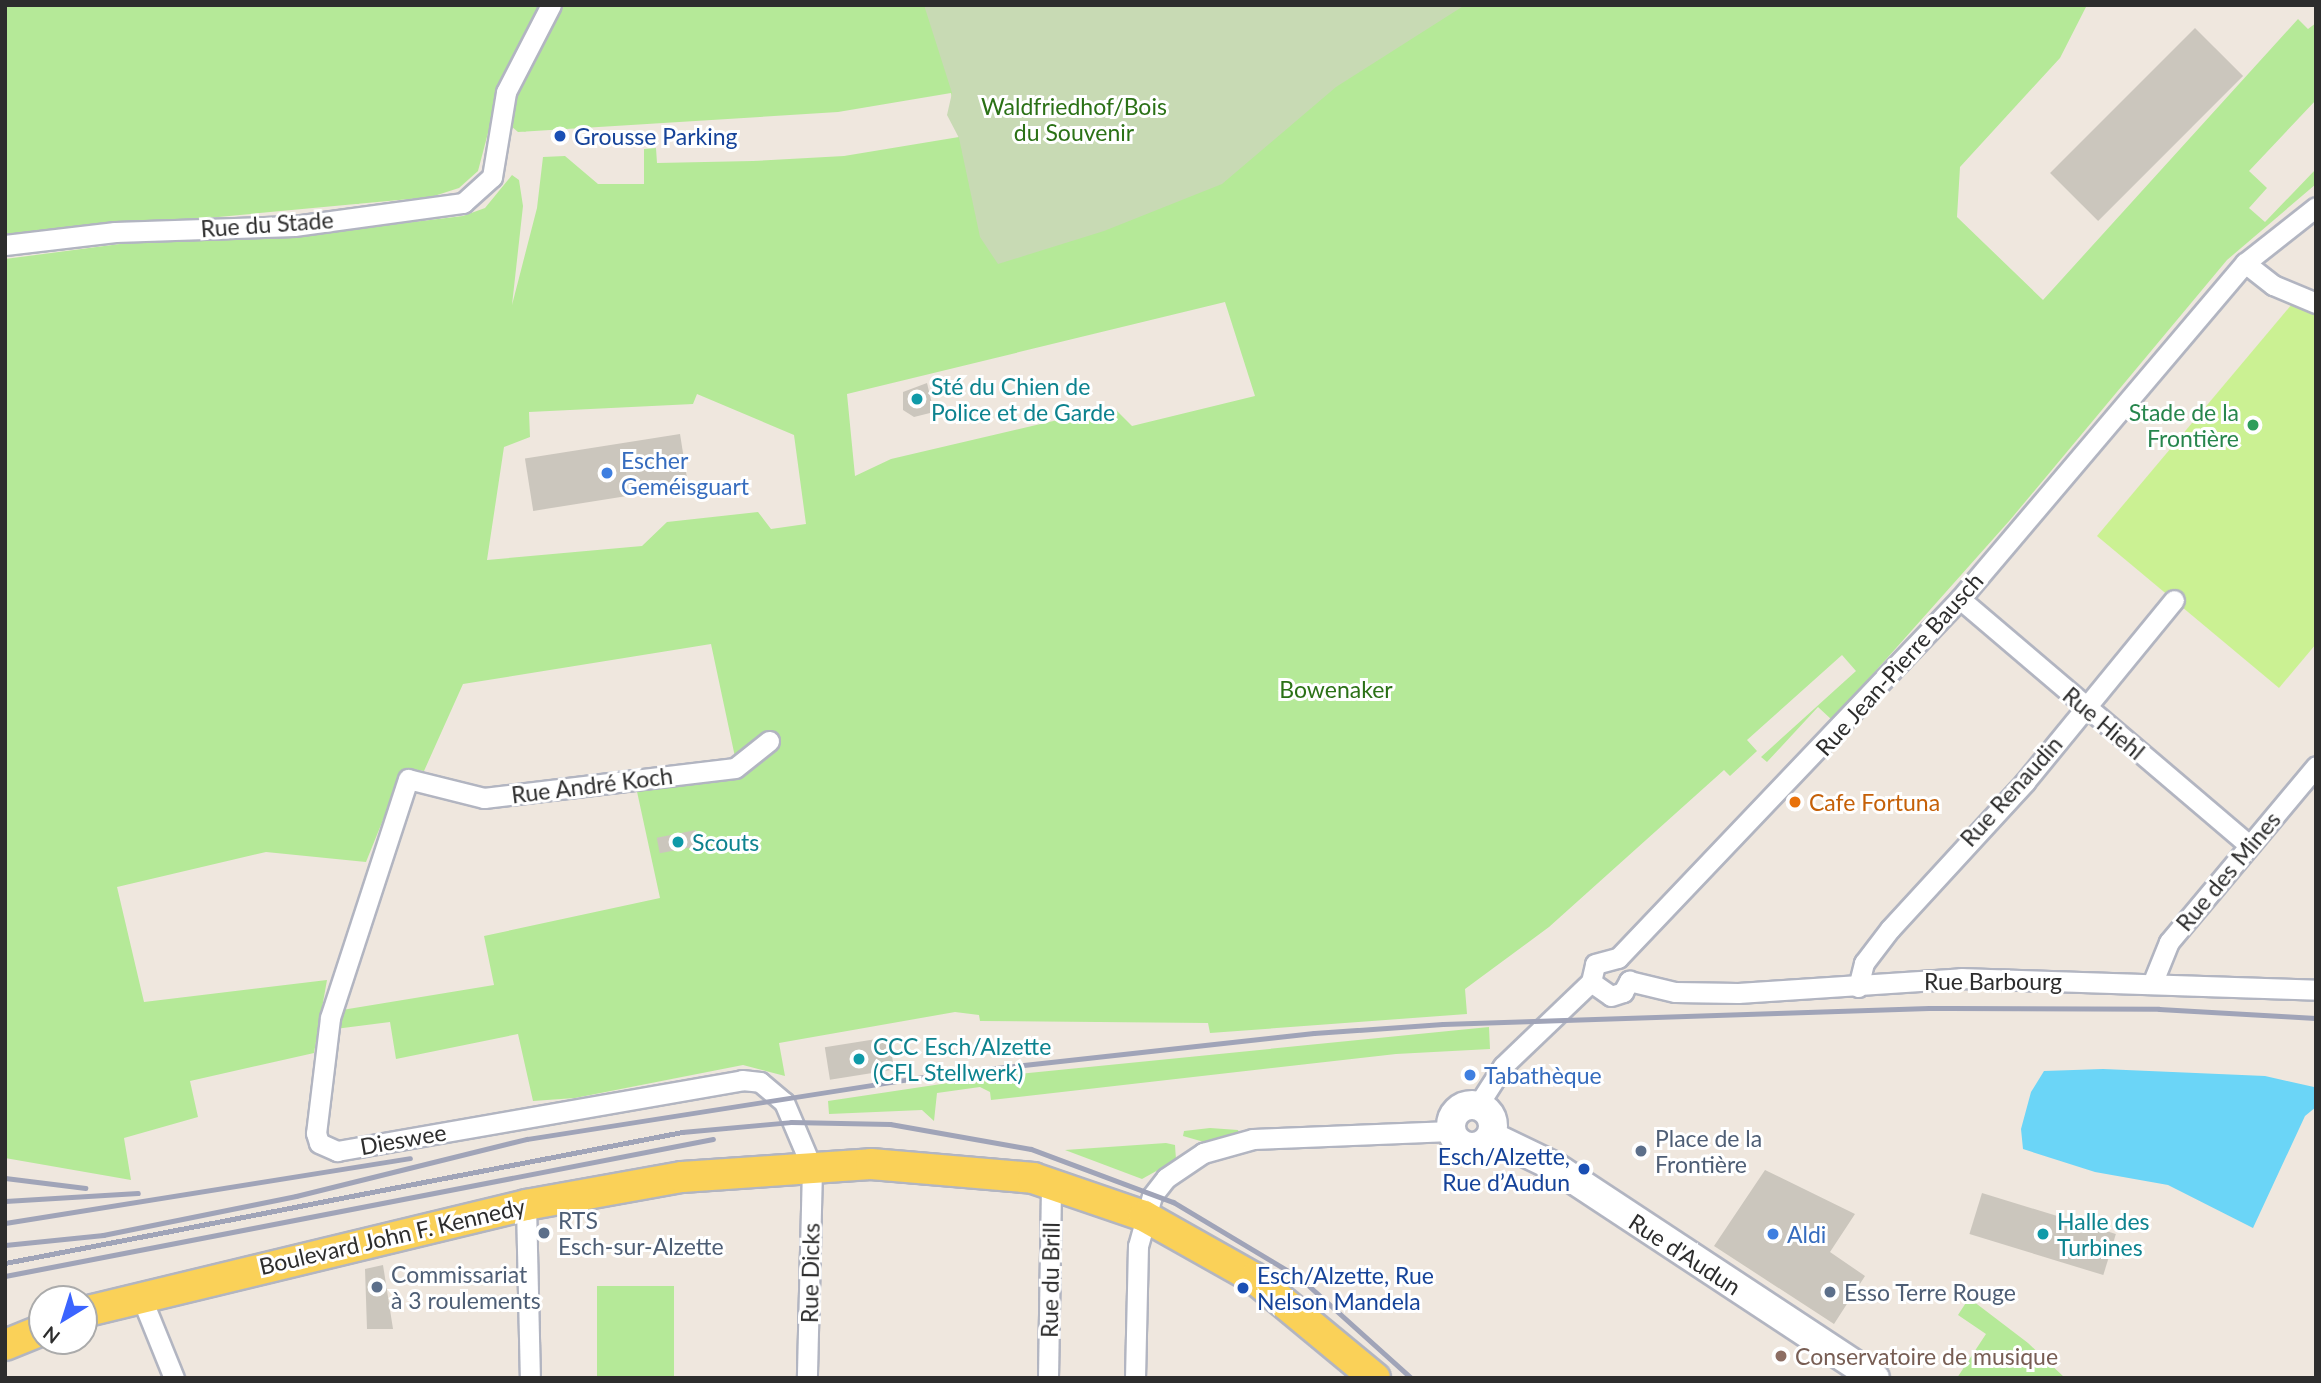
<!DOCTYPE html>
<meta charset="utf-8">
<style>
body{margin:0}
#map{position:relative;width:2321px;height:1383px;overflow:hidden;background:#efe7de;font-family:Lato,sans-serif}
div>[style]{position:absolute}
.green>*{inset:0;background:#b5e998;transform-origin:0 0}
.cemetery>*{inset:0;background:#c8dab4}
.pitch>*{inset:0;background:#cbf193}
.water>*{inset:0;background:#6bd5f7}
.building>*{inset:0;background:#cbc6bd;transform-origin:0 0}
.roads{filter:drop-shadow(2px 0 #b2b5c1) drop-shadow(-2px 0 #b2b5c1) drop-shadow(0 2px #b2b5c1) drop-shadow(0 -2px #b2b5c1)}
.street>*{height:19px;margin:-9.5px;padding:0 9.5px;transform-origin:9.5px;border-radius:9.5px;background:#fff}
.secondary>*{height:28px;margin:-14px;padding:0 14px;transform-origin:14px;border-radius:14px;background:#fff}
.secondary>.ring{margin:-14px;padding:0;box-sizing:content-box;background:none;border:28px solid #fff;border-radius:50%}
.primary>*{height:30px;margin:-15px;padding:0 15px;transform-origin:15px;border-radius:15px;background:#fad158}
.rail>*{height:5px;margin:-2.5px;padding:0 2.5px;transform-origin:2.5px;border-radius:2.5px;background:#a0a4b8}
.dots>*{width:19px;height:19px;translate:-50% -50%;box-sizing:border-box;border:4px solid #fff;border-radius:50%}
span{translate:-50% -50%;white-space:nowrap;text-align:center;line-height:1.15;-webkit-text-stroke:6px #fff;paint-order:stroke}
.park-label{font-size:23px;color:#2b7116}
.transit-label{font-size:23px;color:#164399}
.left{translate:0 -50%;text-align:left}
.right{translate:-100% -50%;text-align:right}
.street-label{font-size:23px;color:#2d2d2d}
.culture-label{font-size:23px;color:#0d838f}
.leisure-label{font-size:23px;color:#27864d}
.shop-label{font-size:23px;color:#366cbe}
.food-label{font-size:23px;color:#c56008}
.service-label{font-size:23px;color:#4e5e75}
.education-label{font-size:23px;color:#785e54}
.frame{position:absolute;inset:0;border:7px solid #2d2d2d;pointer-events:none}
.north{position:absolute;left:28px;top:1285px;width:70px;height:70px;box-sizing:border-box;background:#fff;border:2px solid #ababab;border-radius:50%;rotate:218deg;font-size:19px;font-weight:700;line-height:28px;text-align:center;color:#2d2d2d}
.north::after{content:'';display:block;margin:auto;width:24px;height:32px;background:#3b64ff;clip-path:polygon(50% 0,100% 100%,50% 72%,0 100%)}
</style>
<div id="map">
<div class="green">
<i style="clip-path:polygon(evenodd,5px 5px,2087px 5px,2060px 58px,1960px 167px,1957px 217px,2043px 300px,2298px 19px,2308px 29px,2316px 23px,2316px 100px,2249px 171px,2267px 188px,2249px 208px,2265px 222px,2316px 169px,2316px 184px,2227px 260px,2010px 520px,1832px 720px,1818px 707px,1767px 762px,1761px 757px,1856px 671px,1842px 655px,1747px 740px,1757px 751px,1730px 776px,1724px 770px,1549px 927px,1465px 989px,1467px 1014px,1210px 1033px,1208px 1023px,980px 1021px,979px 1015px,955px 1012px,779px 1043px,785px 1076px,743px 1065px,575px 1098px,533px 1101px,518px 1034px,396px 1059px,390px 1022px,335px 1029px,342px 1010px,494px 985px,484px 936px,660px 898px,636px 787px,738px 771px,711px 644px,463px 684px,424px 771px,413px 769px,391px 800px,366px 862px,266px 852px,117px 887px,144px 1002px,327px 980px,314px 1053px,190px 1081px,198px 1117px,124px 1138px,131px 1180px,5px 1158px,5px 259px,135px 242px,297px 236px,463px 216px,485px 208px,512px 175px,519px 180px,523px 206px,512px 305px,537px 208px,543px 157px,565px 156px,598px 184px,644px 184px,644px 149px,656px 148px,657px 163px,753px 161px,844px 156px,959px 137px,951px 93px,838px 112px,518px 132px,511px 126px,527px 45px,520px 42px,499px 91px,478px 171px,459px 188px,431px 197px,5px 237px,5px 5px,1225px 302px,1255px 396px,1132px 426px,1113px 407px,891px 459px,855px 476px,847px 394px,1225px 302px,5px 5px,697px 394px,794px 435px,806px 524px,771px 529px,758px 512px,667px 522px,642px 546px,487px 560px,504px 447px,530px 437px,529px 412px,693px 404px,697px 394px)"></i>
<i style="clip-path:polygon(1489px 1027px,1490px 1049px,1396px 1054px,991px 1100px,990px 1092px,980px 1087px,937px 1093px,934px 1121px,922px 1110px,829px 1114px,828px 1101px,988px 1077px)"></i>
<i style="clip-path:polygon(1210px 1128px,1238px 1130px,1239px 1133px,1211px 1144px,1183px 1136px,1184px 1131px)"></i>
<i style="clip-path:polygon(1166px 1143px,1175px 1145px,1176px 1160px,1142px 1179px,1065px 1150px)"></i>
<i style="left:674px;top:1286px;width:92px;height:77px;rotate:90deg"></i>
<i style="clip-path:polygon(1969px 1298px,2028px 1343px,2065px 1378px,1957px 1378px,1986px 1334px,1958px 1315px)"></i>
</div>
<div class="cemetery">
<i style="clip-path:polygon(924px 5px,1465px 5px,1336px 87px,1222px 184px,1104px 231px,998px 264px,980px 237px,959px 138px,947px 115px,952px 93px)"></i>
</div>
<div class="pitch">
<i style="clip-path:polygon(2292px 304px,2316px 313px,2316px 644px,2279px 688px,2097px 536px)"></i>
</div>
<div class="water">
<i style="clip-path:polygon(2103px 1069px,2265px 1076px,2314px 1087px,2316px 1107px,2305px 1116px,2253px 1228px,2168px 1185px,2095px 1172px,2023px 1149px,2021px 1129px,2031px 1092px,2044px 1071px)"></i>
</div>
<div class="building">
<i style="left:2195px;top:28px;width:68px;height:205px;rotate:45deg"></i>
<i style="clip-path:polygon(927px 383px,934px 412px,914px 417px,903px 410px,903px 392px)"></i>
<i style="left:680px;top:434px;width:53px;height:157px;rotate:81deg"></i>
<i style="left:696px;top:830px;width:16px;height:40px;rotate:79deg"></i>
<i style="left:889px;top:1037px;width:33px;height:65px;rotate:81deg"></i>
<i style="clip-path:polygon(1765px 1170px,1855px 1214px,1830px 1252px,1865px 1276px,1834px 1324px,1714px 1246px)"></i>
<i style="left:1982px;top:1193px;width:140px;height:43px;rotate:17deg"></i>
<i style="clip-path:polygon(383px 1265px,393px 1329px,367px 1329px,365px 1269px)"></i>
</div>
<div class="roads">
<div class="street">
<i style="left:5px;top:245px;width:111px;rotate:-6.7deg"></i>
<i style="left:115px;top:232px;width:179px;rotate:-1.9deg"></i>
<i style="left:294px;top:226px;width:171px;rotate:-7.8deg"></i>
<i style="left:463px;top:203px;width:39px;rotate:-42deg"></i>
<i style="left:492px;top:177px;width:86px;rotate:-80.6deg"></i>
<i style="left:506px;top:92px;width:98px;rotate:-62.7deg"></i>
<i style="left:2245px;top:263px;width:36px;rotate:38deg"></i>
<i style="left:2273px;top:285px;width:47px;rotate:22.7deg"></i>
<i style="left:1960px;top:599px;width:380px;rotate:40.4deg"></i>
<i style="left:769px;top:741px;width:43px;rotate:141.5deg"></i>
<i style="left:735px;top:768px;width:253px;rotate:173.2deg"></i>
<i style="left:484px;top:798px;width:78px;rotate:-166deg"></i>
<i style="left:408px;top:779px;width:251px;rotate:108.1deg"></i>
<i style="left:330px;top:1018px;width:116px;rotate:96.9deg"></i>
<i style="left:316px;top:1133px;width:10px;rotate:73deg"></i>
<i style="left:319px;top:1143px;width:20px;rotate:24deg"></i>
<i style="left:337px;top:1151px;width:411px;rotate:-9.9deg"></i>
<i style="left:742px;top:1080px;width:18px;rotate:6deg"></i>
<i style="left:760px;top:1082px;width:31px;rotate:40deg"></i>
<i style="left:784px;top:1102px;width:72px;rotate:67deg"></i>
<i style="left:812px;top:1168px;width:210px;rotate:91.4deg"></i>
<i style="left:1618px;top:958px;width:496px;rotate:-46.4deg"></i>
<i style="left:1960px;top:599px;width:441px;rotate:-49.7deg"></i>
<i style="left:2245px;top:263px;width:90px;rotate:-38.3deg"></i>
<i style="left:1629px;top:981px;width:47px;rotate:13.4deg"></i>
<i style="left:1675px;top:992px;width:63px;rotate:0.9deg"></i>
<i style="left:1738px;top:993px;width:224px;rotate:-3.8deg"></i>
<i style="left:1961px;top:978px;width:355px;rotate:1.9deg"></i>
<i style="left:1591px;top:982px;width:24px;rotate:35deg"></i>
<i style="left:1611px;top:996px;width:13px;rotate:-18deg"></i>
<i style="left:1623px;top:992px;width:13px;rotate:-61deg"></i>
<i style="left:2152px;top:984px;width:45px;rotate:-68deg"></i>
<i style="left:2169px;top:942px;width:229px;rotate:-50.1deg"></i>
<i style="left:1858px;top:987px;width:25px;rotate:-76deg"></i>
<i style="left:1864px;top:963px;width:43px;rotate:-52.6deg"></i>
<i style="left:1890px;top:929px;width:200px;rotate:-47.4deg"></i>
<i style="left:2025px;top:782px;width:235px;rotate:-50.7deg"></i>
<i style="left:1478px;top:1105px;width:46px;rotate:-57.3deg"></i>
<i style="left:1503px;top:1066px;width:122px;rotate:-43.7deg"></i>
<i style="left:1591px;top:982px;width:18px;rotate:-77deg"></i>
<i style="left:1595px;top:964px;width:24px;rotate:-15deg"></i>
<i style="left:526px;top:1205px;width:173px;rotate:88.7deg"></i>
<i style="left:140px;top:1294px;width:91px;rotate:68deg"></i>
<i style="left:1048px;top:1378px;width:196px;rotate:-89.1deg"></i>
<i style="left:1135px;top:1378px;width:132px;rotate:-88.7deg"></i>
<i style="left:1138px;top:1246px;width:52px;rotate:-74.4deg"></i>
<i style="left:1152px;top:1196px;width:23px;rotate:-52deg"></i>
<i style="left:1166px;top:1178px;width:45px;rotate:-34deg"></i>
<i style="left:1203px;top:1153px;width:52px;rotate:-15.6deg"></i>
<i style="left:1253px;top:1139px;width:198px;rotate:-2.3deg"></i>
</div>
<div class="secondary">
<i class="ring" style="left:1451px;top:1105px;width:14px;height:14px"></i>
<i style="left:1491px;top:1136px;width:71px;rotate:25.8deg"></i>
<i style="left:1555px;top:1167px;width:383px;rotate:33.4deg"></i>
</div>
<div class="primary">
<i style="left:84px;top:1312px;width:455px;rotate:-13.6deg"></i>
<i style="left:526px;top:1205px;width:158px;rotate:-10.2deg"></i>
<i style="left:682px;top:1177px;width:189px;rotate:-3.9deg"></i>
<i style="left:871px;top:1164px;width:163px;rotate:4.9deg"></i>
<i style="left:1033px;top:1178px;width:117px;rotate:18.9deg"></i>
<i style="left:1144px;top:1216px;width:126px;rotate:29.4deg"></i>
<i style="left:1254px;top:1278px;width:157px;rotate:39.6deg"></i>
<i style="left:5px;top:1345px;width:40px;rotate:-22deg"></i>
</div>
</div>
<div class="rail">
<i style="left:5px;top:1178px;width:81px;rotate:7.1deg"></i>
<i style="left:5px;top:1201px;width:133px;rotate:-3.4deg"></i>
<i style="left:5px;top:1223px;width:410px;rotate:-9.1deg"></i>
<i style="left:5px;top:1245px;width:99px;rotate:-5.8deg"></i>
<i style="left:103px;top:1235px;width:197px;rotate:-11.4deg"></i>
<i style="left:296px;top:1196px;width:238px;rotate:-13.9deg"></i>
<i style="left:527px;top:1139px;width:420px;rotate:-8.9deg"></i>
<i style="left:942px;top:1074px;width:374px;rotate:-6.3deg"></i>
<i style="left:1314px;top:1033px;width:129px;rotate:-4deg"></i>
<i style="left:1443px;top:1024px;width:486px;rotate:-1.9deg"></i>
<i style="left:1929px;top:1008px;width:230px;rotate:0.2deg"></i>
<i style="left:2159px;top:1009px;width:157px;rotate:3.3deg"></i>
<i style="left:5px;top:1263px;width:690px;rotate:-10.95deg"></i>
<i style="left:682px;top:1132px;width:109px;rotate:-5.2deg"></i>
<i style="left:791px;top:1122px;width:99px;rotate:1.2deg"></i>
<i style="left:890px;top:1124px;width:143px;rotate:10.1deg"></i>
<i style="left:1031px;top:1149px;width:152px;rotate:20.5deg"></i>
<i style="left:1173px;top:1202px;width:148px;rotate:30.9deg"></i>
<i style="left:1300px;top:1278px;width:149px;rotate:42deg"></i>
<i style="left:5px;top:1276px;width:721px;rotate:-10.95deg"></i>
</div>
<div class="dots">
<i style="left:560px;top:136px;background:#1a4fb4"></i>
<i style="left:917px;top:399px;background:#0f9aa8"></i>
<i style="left:2253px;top:425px;background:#2e9e5b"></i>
<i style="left:607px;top:473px;background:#3f7fe0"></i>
<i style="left:1795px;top:802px;background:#e8710a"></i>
<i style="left:678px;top:842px;background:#0f9aa8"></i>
<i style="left:859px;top:1059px;background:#0f9aa8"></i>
<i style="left:1470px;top:1075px;background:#3f7fe0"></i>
<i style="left:1641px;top:1151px;background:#5c6f8a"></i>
<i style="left:1584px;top:1169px;background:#1a4fb4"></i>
<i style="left:544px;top:1233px;background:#5c6f8a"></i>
<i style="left:1773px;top:1234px;background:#3f7fe0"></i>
<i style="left:2043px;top:1234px;background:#0f9aa8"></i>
<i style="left:377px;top:1287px;background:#5c6f8a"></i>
<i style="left:1243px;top:1288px;background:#1a4fb4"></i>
<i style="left:1830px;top:1292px;background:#5c6f8a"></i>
<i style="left:1781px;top:1356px;background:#8d6e63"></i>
</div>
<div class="park-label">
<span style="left:1074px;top:119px">Waldfriedhof/Bois<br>du Souvenir</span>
<span style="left:1336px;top:689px">Bowenaker</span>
</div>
<div class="transit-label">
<span class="left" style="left:574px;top:136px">Grousse Parking</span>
<span class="right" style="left:1570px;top:1169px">Esch/Alzette,<br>Rue d’Audun</span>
<span class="left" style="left:1257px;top:1288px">Esch/Alzette, Rue<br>Nelson Mandela</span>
</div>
<div class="street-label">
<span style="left:267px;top:224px;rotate:-4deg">Rue du Stade</span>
<span style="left:1899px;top:664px;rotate:-48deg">Rue Jean-Pierre Bausch</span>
<span style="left:2104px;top:723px;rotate:40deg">Rue Hiehl</span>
<span style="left:592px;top:785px;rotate:-7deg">Rue André Koch</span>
<span style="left:2011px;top:791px;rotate:-48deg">Rue Renaudin</span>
<span style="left:2228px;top:871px;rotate:-50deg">Rue des Mines</span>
<span style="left:1993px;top:981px">Rue Barbourg</span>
<span style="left:403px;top:1139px;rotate:-10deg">Dieswee</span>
<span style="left:392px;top:1236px;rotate:-13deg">Boulevard John F. Kennedy</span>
<span style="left:1685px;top:1254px;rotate:33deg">Rue d'Audun</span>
<span style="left:810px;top:1273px;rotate:-89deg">Rue Dicks</span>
<span style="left:1050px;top:1280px;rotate:-89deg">Rue du Brill</span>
</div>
<div class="culture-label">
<span class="left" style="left:931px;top:399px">Sté du Chien de<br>Police et de Garde</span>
<span class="left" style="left:692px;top:842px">Scouts</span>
<span class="left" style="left:873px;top:1059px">CCC Esch/Alzette<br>(CFL Stellwerk)</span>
<span class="left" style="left:2057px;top:1234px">Halle des<br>Turbines</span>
</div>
<div class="leisure-label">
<span class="right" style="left:2239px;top:425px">Stade de la<br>Frontière</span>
</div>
<div class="shop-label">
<span class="left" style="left:621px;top:473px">Escher<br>Geméisguart</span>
<span class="left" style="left:1484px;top:1075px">Tabathèque</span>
<span class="left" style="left:1787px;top:1234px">Aldi</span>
</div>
<div class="food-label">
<span class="left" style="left:1809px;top:802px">Cafe Fortuna</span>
</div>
<div class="service-label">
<span class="left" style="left:1655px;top:1151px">Place de la<br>Frontière</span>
<span class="left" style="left:558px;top:1233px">RTS<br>Esch-sur-Alzette</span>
<span class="left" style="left:391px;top:1287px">Commissariat<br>à 3 roulements</span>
<span class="left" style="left:1844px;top:1292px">Esso Terre Rouge</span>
</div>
<div class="education-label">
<span class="left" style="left:1795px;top:1356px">Conservatoire de musique</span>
</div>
<div class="frame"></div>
<div class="north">N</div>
</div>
